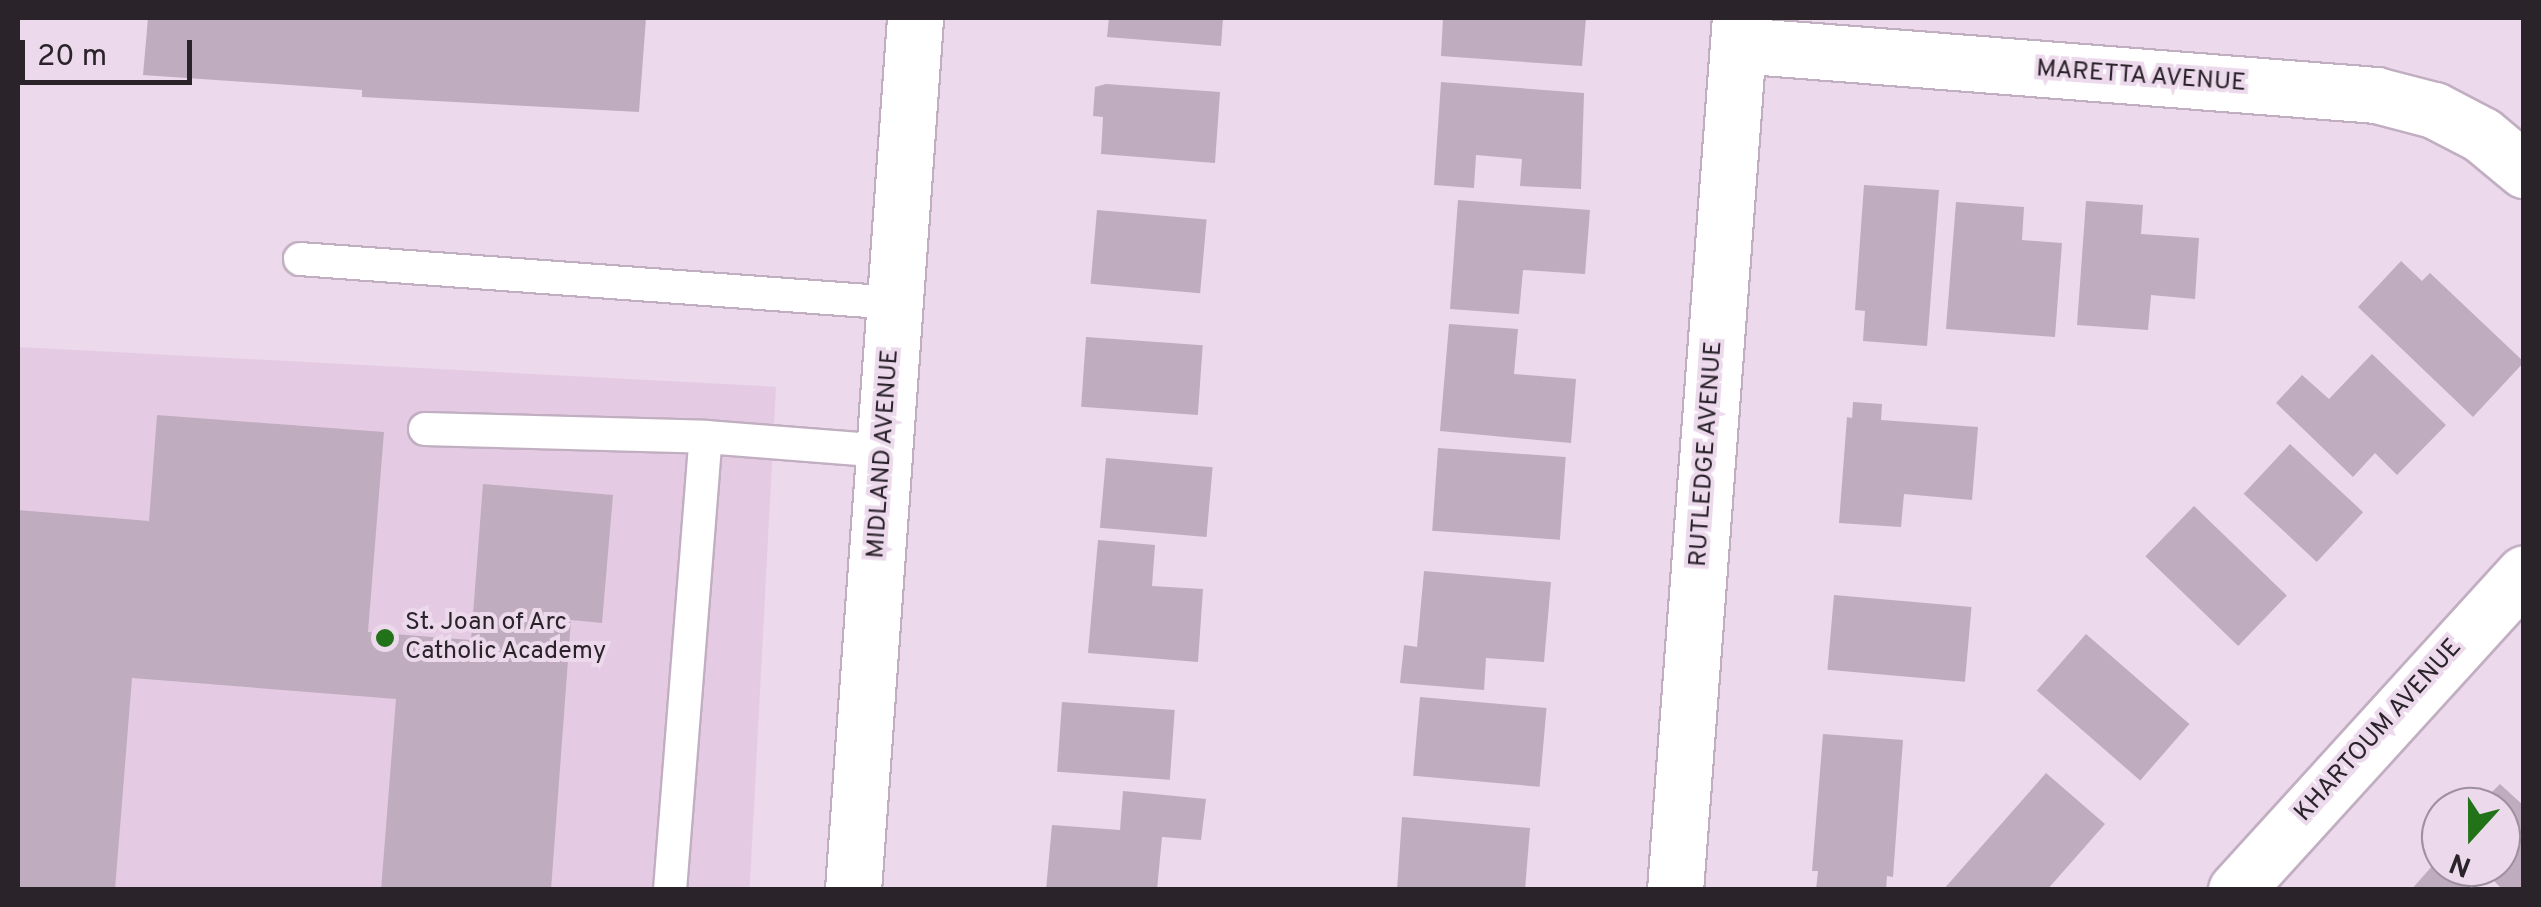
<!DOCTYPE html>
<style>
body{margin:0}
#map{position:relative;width:2541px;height:907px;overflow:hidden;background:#ecd9ec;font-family:Overpass,sans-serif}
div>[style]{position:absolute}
.built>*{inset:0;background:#e4cbe3;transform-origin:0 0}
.building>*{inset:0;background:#bfadbf;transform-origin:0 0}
.roads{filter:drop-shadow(2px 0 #c1afc1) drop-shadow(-2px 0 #c1afc1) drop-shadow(0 2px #c1afc1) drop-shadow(0 -2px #c1afc1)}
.lane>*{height:32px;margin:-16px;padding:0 16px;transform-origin:16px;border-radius:16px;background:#fff}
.street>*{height:55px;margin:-27.5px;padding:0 27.5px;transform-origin:27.5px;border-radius:27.5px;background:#fff}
.secondary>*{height:55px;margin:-27.5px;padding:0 27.5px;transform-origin:27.5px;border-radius:27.5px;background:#fff}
.dots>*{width:28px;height:28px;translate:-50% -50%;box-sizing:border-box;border:5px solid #ecd9ec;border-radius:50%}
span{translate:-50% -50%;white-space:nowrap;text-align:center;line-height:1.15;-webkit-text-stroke:8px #ecd9ec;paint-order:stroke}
.street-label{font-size:25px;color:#2a232a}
.poi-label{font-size:25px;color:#2a232a}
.left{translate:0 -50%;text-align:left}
.frame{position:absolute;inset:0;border:20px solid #2a232a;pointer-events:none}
.north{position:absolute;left:2421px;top:787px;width:100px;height:100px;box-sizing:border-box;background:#ecd9ec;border:2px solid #9e909e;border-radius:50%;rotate:201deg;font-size:28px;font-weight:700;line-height:40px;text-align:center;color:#2a232a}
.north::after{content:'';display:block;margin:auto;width:35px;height:45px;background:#22721a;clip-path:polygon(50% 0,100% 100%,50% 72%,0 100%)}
.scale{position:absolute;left:20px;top:40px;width:172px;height:45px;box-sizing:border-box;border:5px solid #2a232a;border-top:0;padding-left:12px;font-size:30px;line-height:35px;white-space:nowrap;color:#2a232a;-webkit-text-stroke:8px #ecd9ec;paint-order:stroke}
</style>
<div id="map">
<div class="built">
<i style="left:18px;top:347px;width:759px;height:542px;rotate:3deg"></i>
</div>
<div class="building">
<i style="clip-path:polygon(148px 18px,646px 18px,639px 112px,362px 97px,362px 90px,143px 75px)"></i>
<i style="clip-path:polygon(1109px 18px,1223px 18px,1221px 46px,1107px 37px)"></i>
<i style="clip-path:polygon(1443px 18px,1586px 18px,1582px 66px,1441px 56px)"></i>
<i style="clip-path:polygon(1441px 82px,1584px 93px,1581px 189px,1520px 186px,1522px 159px,1476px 155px,1474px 188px,1434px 185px)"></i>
<i style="clip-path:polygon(1106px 84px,1220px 92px,1215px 163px,1101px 154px,1103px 117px,1093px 116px,1095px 87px)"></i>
<i style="clip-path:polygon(1864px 185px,1939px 190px,1927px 346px,1863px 341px,1865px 311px,1855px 310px)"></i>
<i style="clip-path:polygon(1458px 200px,1590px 210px,1585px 274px,1523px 270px,1519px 314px,1450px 309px)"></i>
<i style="clip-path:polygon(2086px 201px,2143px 205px,2141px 234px,2199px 238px,2195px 299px,2151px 295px,2148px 330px,2077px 325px)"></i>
<i style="clip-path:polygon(1956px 202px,2024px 207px,2022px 240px,2062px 243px,2055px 337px,1946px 329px)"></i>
<i style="left:1097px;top:210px;width:110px;height:74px;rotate:5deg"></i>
<i style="clip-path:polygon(2401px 261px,2422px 281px,2430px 273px,2524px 362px,2473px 417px,2358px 307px)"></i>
<i style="clip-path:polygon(1449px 324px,1518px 329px,1514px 374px,1576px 379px,1571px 443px,1440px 431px)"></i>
<i style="left:1086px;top:337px;width:117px;height:70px;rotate:4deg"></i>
<i style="clip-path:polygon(2372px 354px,2446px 425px,2397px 475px,2375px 453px,2353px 477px,2276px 403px,2302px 375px,2329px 399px)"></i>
<i style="clip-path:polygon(1853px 402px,1882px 404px,1881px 420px,1978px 427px,1972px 500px,1904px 494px,1901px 527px,1839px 523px,1847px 417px,1852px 418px)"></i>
<i style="clip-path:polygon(157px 415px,384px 432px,368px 632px,471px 640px,483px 484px,613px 495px,602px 623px,571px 620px,551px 890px,381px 890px,396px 699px,132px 678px,115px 890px,18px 890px,18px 510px,149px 521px)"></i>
<i style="left:2290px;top:444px;width:100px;height:68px;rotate:43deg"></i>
<i style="left:1438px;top:448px;width:128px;height:83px;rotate:4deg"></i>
<i style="left:1106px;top:458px;width:107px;height:70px;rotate:5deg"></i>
<i style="left:2194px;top:506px;width:129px;height:70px;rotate:44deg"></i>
<i style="clip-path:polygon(1098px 540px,1155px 545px,1152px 586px,1203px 589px,1198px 662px,1088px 653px)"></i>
<i style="clip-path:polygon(1424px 571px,1551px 582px,1544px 662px,1486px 658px,1484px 690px,1400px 683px,1404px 645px,1417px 647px)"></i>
<i style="left:1834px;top:595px;width:138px;height:75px;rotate:5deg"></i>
<i style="left:2086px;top:634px;width:137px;height:75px;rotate:41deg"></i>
<i style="left:1420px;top:697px;width:127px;height:79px;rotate:5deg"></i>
<i style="left:1062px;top:702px;width:113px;height:70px;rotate:4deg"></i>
<i style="clip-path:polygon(1823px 734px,1903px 740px,1893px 877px,1887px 876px,1886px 890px,1816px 890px,1818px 871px,1812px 871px)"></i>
<i style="clip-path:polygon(2046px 773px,2105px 824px,2047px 890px,1943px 890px)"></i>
<i style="clip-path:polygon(2500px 784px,2524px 806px,2524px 890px,2503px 890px,2480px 867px,2501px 867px,2501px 807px,2477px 807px)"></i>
<i style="clip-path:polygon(1123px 791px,1206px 799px,1201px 840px,1162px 837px,1157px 890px,1046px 890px,1052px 825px,1120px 830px)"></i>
<i style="clip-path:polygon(1402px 817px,1530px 828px,1525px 890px,1397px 890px)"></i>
<i style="clip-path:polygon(2441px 856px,2441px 867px,2454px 867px,2478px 890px,2411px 890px)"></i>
</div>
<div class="roads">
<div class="lane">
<i style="left:300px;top:259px;width:597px;rotate:4.23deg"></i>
<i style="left:425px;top:429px;width:281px;rotate:1.6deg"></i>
<i style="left:706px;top:437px;width:179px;rotate:4.5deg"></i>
<i style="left:670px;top:890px;width:454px;rotate:-85.5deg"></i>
</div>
<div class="street">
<i style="left:1738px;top:45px;width:640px;rotate:4.48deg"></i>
<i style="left:2376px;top:95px;width:60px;rotate:14.5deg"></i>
<i style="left:2434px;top:110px;width:54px;rotate:27.5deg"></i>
<i style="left:2482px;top:135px;width:55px;rotate:39.8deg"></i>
<i style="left:1675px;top:890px;width:874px;rotate:-85.74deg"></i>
<i style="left:2236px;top:890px;width:428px;rotate:-47.7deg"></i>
</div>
<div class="secondary">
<i style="left:853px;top:890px;width:874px;rotate:-85.93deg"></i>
</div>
</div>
<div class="dots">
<i style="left:385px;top:638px;background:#22721a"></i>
</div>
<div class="street-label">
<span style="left:2141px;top:77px;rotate:4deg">MARETTA AVENUE</span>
<span style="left:884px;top:454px;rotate:-86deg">MIDLAND AVENUE</span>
<span style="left:1707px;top:454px;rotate:-86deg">RUTLEDGE AVENUE</span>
<span style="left:2379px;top:731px;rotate:-48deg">KHARTOUM AVENUE</span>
</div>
<div class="poi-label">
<span class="left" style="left:405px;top:638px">St. Joan of Arc<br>Catholic Academy</span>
</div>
<div class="frame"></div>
<div class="north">N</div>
<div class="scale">20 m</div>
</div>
